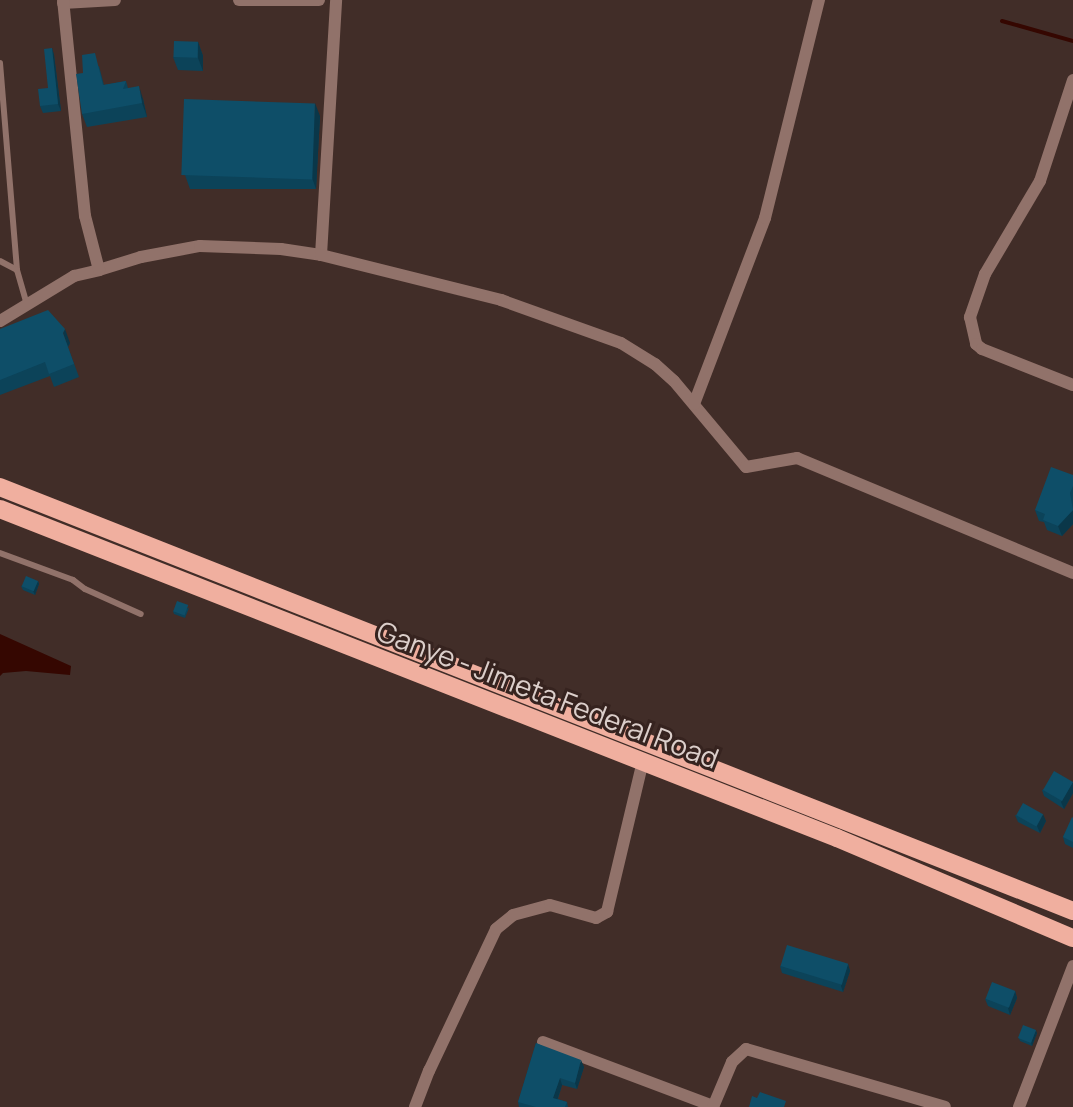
<!DOCTYPE html>
<style>
body{margin:0}
#map{position:relative;width:1073px;height:1107px;overflow:hidden;background:#412d28;font-family:Manrope,sans-serif}
div>[style]{position:absolute}
.water>*{inset:0;background:#350701}
.stream>*{height:4px;margin:-2px;padding:0 2px;transform-origin:2px;border-radius:2px;background:#350701}
.lane>*{height:6px;margin:-3px;padding:0 3px;transform-origin:3px;border-radius:3px;background:#91726a}
.street>*{height:12px;margin:-6px;padding:0 6px;transform-origin:6px;border-radius:6px;background:#91726a}
.primary>*{height:18px;margin:-9px;padding:0 9px;transform-origin:9px;border-radius:9px;background:#f0af9f}
.wall>*{inset:0;background:#0c4359}
.shaded-wall>*{inset:0;background:#0a3749}
.building>*{inset:0;background:#0e4e68;transform-origin:0 0}
span{translate:-50% -50%;white-space:nowrap;text-align:center;line-height:1.15;-webkit-text-stroke:6px #36231f;paint-order:stroke}
.street-label{font-size:28px;color:#dbceca}
</style>
<div id="map">
<div class="water">
<i style="clip-path:polygon(0 634px,71px 666px,70px 675px,26px 671px,3px 673px,0 676px)"></i>
</div>
<div class="stream">
<i style="left:1002px;top:21px;width:74px;rotate:15.7deg"></i>
</div>
<div class="lane">
<i style="left:0;top:63px;width:208px;rotate:85.3deg"></i>
<i style="left:0;top:261px;width:19px;rotate:28deg"></i>
<i style="left:17px;top:270px;width:36px;rotate:74deg"></i>
<i style="left:0;top:553px;width:78px;rotate:20.3deg"></i>
<i style="left:73px;top:580px;width:15px;rotate:37deg"></i>
<i style="left:85px;top:589px;width:61px;rotate:24.1deg"></i>
</div>
<div class="street">
<i style="left:239px;top:0;width:80px"></i>
<i style="left:63px;top:3px;width:52px;rotate:-3.3deg"></i>
<i style="left:1073px;top:80px;width:106px;rotate:108.1deg"></i>
<i style="left:1040px;top:181px;width:108px;rotate:120.6deg"></i>
<i style="left:985px;top:274px;width:46px;rotate:109.2deg"></i>
<i style="left:970px;top:317px;width:28px;rotate:77deg"></i>
<i style="left:976px;top:344px;width:8px;rotate:40deg"></i>
<i style="left:982px;top:349px;width:98px;rotate:21.6deg"></i>
<i style="left:321px;top:255px;width:255px;rotate:-86.6deg"></i>
<i style="left:99px;top:270px;width:44px;rotate:-17.2deg"></i>
<i style="left:141px;top:257px;width:60px;rotate:-10.6deg"></i>
<i style="left:200px;top:246px;width:81px;rotate:2.1deg"></i>
<i style="left:281px;top:249px;width:40px;rotate:8.5deg"></i>
<i style="left:321px;top:255px;width:186px;rotate:14deg"></i>
<i style="left:501px;top:300px;width:127px;rotate:19.7deg"></i>
<i style="left:621px;top:343px;width:40px;rotate:32deg"></i>
<i style="left:655px;top:364px;width:25px;rotate:42deg"></i>
<i style="left:674px;top:381px;width:112px;rotate:50.1deg"></i>
<i style="left:746px;top:467px;width:52px;rotate:-10deg"></i>
<i style="left:797px;top:458px;width:299px;rotate:22.6deg"></i>
<i style="left:0;top:321px;width:87px;rotate:-31.3deg"></i>
<i style="left:74px;top:276px;width:26px;rotate:-13deg"></i>
<i style="left:99px;top:270px;width:56px;rotate:-104.5deg"></i>
<i style="left:85px;top:216px;width:217px;rotate:-95.8deg"></i>
<i style="left:694px;top:404px;width:199px;rotate:-69.1deg"></i>
<i style="left:765px;top:218px;width:225px;rotate:-76.1deg"></i>
<i style="left:543px;top:1042px;width:182px;rotate:20.6deg"></i>
<i style="left:415px;top:1107px;width:39px;rotate:-69deg"></i>
<i style="left:429px;top:1071px;width:157px;rotate:-64.7deg"></i>
<i style="left:496px;top:929px;width:22px;rotate:-39deg"></i>
<i style="left:513px;top:915px;width:38px;rotate:-15deg"></i>
<i style="left:550px;top:905px;width:48px;rotate:15.8deg"></i>
<i style="left:596px;top:918px;width:13px;rotate:-29deg"></i>
<i style="left:607px;top:912px;width:155px;rotate:-76.6deg"></i>
<i style="left:713px;top:1107px;width:49px;rotate:-67.1deg"></i>
<i style="left:732px;top:1062px;width:19px;rotate:-43deg"></i>
<i style="left:746px;top:1049px;width:207px;rotate:16.2deg"></i>
<i style="left:1019px;top:1107px;width:151px;rotate:-69deg"></i>
</div>
<div class="primary">
<i style="left:0;top:487px;width:1154px;rotate:21.56deg"></i>
<i style="left:0;top:509px;width:899px;rotate:21.46deg"></i>
<i style="left:837px;top:838px;width:256px;rotate:23deg"></i>
</div>
<div class="wall">
<i style="clip-path:polygon(198px 42px,203px 56px,203px 71px,178px 70px,173px 57px)"></i>
<i style="clip-path:polygon(52px 48px,54px 55px,61px 111px,43px 113px,40px 106px,48px 88px)"></i>
<i style="clip-path:polygon(99px 66px,104px 85px,126px 81px,128px 88px,143px 99px,147px 117px,87px 127px,82px 114px,83px 73px)"></i>
<i style="clip-path:polygon(320px 116px,316px 189px,190px 189px,185px 175px)"></i>
<i style="clip-path:polygon(0 329px,70px 343px,68px 347px,79px 377px,54px 387px,50px 376px,0 395px)"></i>
<i style="clip-path:polygon(1073px 475px,1073px 524px,1062px 536px,1047px 530px,1044px 522px,1039px 521px,1035px 510px)"></i>
<i style="clip-path:polygon(38px 581px,39px 584px,35px 595px,23px 590px,21px 586px)"></i>
<i style="clip-path:polygon(189px 608px,185px 618px,174px 614px,173px 611px)"></i>
<i style="clip-path:polygon(1073px 782px,1073px 793px,1064px 809px,1044px 796px,1042px 790px)"></i>
<i style="clip-path:polygon(1015px 815px,1046px 821px,1040px 833px,1018px 822px)"></i>
<i style="clip-path:polygon(1073px 818px,1073px 848px,1065px 844px,1063px 837px)"></i>
<i style="clip-path:polygon(848px 964px,850px 971px,843px 992px,782px 973px,780px 966px)"></i>
<i style="clip-path:polygon(1015px 991px,1017px 998px,1010px 1015px,988px 1006px,985px 999px)"></i>
<i style="clip-path:polygon(1037px 1033px,1032px 1046px,1020px 1041px,1019px 1038px)"></i>
<i style="clip-path:polygon(536px 1043px,584px 1067px,577px 1089px,562px 1085px,558px 1099px,567px 1102px,568px 1107px,519px 1107px,518px 1102px)"></i>
</div>
<div class="shaded-wall">
<i style="clip-path:polygon(198px 42px,203px 56px,203px 71px,198px 58px)"></i>
<i style="clip-path:polygon(52px 48px,54px 55px,61px 111px,58px 104px)"></i>
<i style="clip-path:polygon(139px 86px,143px 99px,147px 117px,142px 103px)"></i>
<i style="clip-path:polygon(315px 103px,320px 116px,316px 189px,311px 175px)"></i>
<i style="clip-path:polygon(65px 329px,70px 343px,68px 347px,63px 333px)"></i>
<i style="clip-path:polygon(1073px 510px,1073px 524px,1062px 536px,1058px 526px)"></i>
<i style="clip-path:polygon(38px 581px,39px 584px,35px 595px,33px 591px)"></i>
<i style="clip-path:polygon(1073px 782px,1073px 793px,1064px 809px,1061px 802px)"></i>
<i style="clip-path:polygon(1043px 814px,1046px 821px,1040px 833px,1037px 826px)"></i>
<i style="clip-path:polygon(848px 964px,850px 971px,843px 992px,841px 986px)"></i>
<i style="clip-path:polygon(1015px 991px,1017px 998px,1010px 1015px,1008px 1008px)"></i>
<i style="clip-path:polygon(1036px 1030px,1037px 1033px,1032px 1046px,1031px 1042px)"></i>
<i style="clip-path:polygon(581px 1060px,584px 1067px,577px 1089px,575px 1083px)"></i>
<i style="clip-path:polygon(560px 1078px,562px 1085px,556px 1104px,553px 1098px)"></i>
</div>
<div class="building">
<i style="left:174px;top:41px;width:24px;height:16px;rotate:2deg"></i>
<i style="clip-path:polygon(52px 48px,58px 104px,40px 106px,38px 89px,48px 88px,44px 49px)"></i>
<i style="clip-path:polygon(95px 53px,103px 85px,126px 81px,123px 89px,139px 86px,142px 103px,82px 114px,76px 74px,83px 73px,82px 55px)"></i>
<i style="left:184px;top:99px;width:131px;height:76px;rotate:2deg"></i>
<i style="clip-path:polygon(48px 310px,65px 329px,63px 333px,74px 364px,49px 374px,45px 362px,0 380px,0 329px)"></i>
<i style="clip-path:polygon(1051px 467px,1073px 475px,1073px 486px,1070px 493px,1073px 510px,1058px 526px,1043px 520px,1045px 514px,1035px 510px)"></i>
<i style="left:26px;top:576px;width:13px;height:11px;rotate:23deg"></i>
<i style="left:177px;top:601px;width:12px;height:11px;rotate:20deg"></i>
<i style="left:1054px;top:771px;width:22px;height:22px;rotate:30deg"></i>
<i style="left:1023px;top:803px;width:23px;height:14px;rotate:29deg"></i>
<i style="clip-path:polygon(1072px 817px,1073px 818px,1073px 842px,1063px 837px)"></i>
<i style="left:787px;top:945px;width:64px;height:22px;rotate:17deg"></i>
<i style="left:992px;top:982px;width:25px;height:18px;rotate:21deg"></i>
<i style="left:1023px;top:1025px;width:14px;height:14px;rotate:21deg"></i>
<i style="clip-path:polygon(536px 1043px,581px 1060px,575px 1083px,560px 1078px,553px 1098px,567px 1102px,565px 1107px,536px 1107px,518px 1102px)"></i>
<i style="clip-path:polygon(760px 1092px,786px 1101px,784px 1107px,749px 1107px,752px 1096px,757px 1098px)"></i>
</div>
<div class="street-label">
<span style="left:548px;top:694px;rotate:21deg">Ganye - Jimeta Federal Road</span>
</div>
</div>
